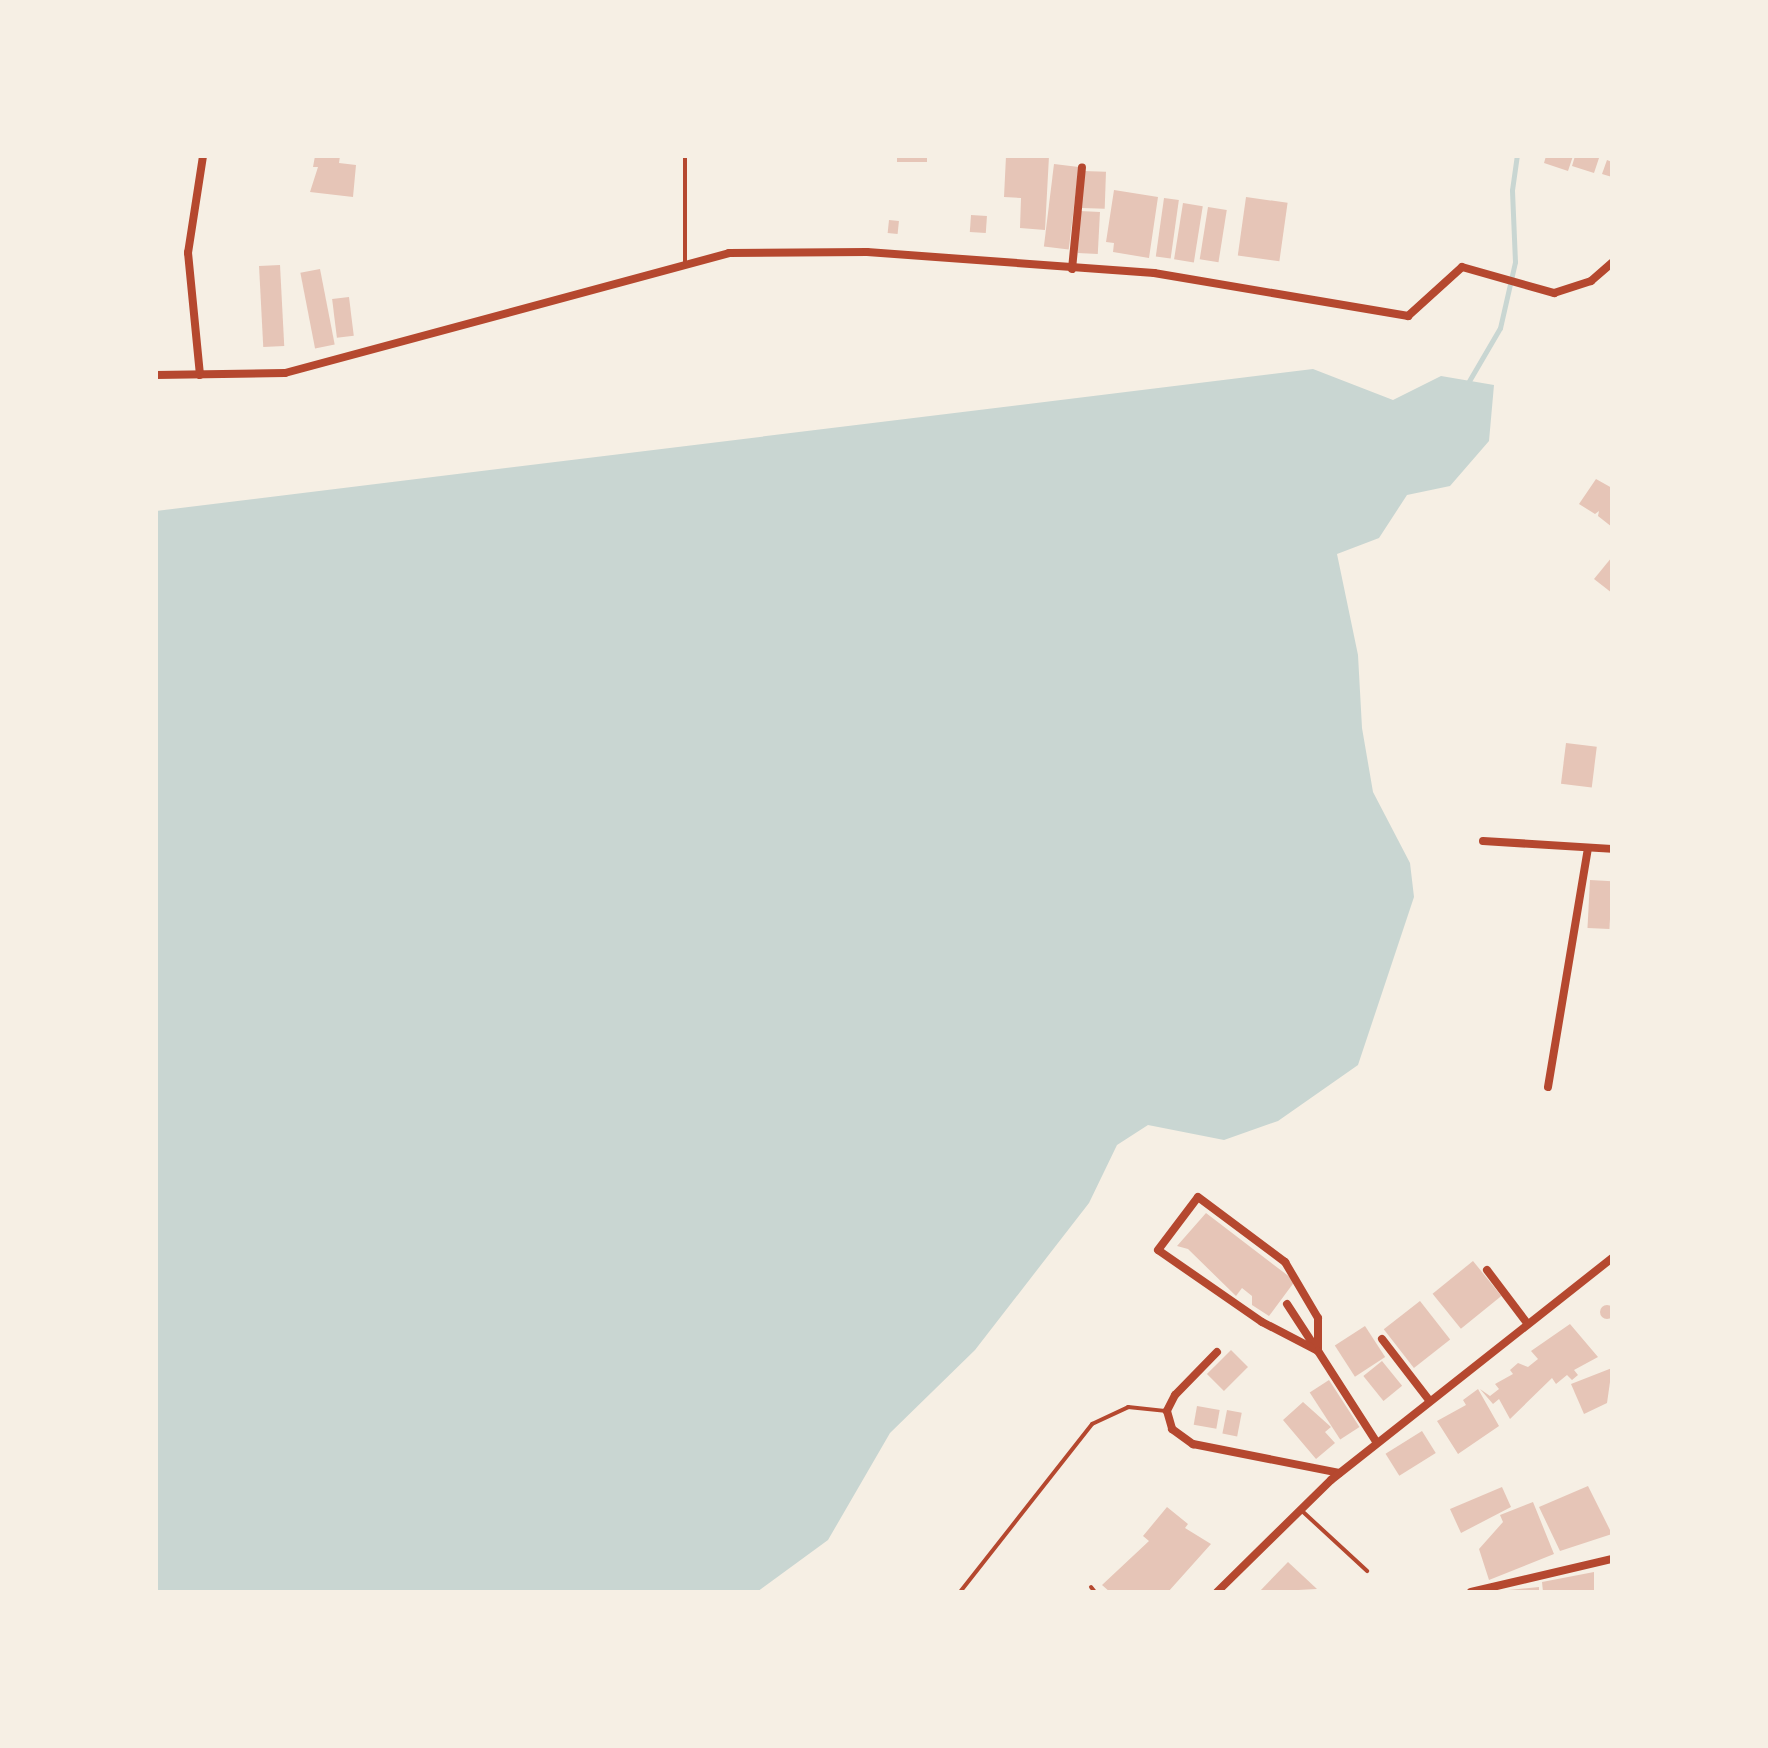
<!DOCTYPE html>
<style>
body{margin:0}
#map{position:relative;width:1768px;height:1748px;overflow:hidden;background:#f6efe4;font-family:Lato,sans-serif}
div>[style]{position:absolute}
.water>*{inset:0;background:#c9d6d2}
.stream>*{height:5px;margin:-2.5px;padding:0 2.5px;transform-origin:2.5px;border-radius:2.5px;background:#c9d6d2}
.building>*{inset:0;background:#e6c5b7;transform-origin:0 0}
.round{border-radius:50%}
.service>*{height:4px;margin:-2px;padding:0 2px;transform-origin:2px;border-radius:2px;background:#b5482f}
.minor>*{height:8px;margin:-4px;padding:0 4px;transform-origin:4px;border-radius:4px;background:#b5482f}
span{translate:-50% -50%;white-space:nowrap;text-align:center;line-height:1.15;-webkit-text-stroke:8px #f6efe4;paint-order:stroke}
.frame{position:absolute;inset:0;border:158px solid #f6efe4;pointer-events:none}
</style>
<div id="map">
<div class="water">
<i style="clip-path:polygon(1313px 369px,1393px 400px,1441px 376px,1494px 385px,1489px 441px,1450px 486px,1407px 495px,1379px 538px,1337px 554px,1358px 655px,1362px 728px,1373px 792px,1410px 863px,1414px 897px,1358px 1065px,1278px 1121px,1224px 1140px,1148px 1125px,1117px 1145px,1089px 1203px,975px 1350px,890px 1433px,828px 1540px,757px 1592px,156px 1592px,156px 511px)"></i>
</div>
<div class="stream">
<i style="left:1469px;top:381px;width:61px;rotate:-59.7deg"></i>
<i style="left:1500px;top:328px;width:68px;rotate:-77.2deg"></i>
<i style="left:1515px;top:262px;width:72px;rotate:-92.4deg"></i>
<i style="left:1512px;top:190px;width:34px;rotate:-82deg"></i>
</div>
<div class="building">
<i style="clip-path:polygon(315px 156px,340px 156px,339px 163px,356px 165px,353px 197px,310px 192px,318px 167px,313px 167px)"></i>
<i style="left:897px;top:156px;width:30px;height:6px"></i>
<i style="clip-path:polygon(1006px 156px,1049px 156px,1045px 230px,1020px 228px,1021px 198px,1004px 197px)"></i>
<i style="clip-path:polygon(1546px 156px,1573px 156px,1568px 171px,1544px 163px)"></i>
<i style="clip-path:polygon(1575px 156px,1599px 158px,1594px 173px,1572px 166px)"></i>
<i style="clip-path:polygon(1607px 160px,1612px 162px,1612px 177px,1602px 174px)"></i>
<i style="left:1054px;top:164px;width:25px;height:83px;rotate:7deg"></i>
<i style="left:1083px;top:171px;width:23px;height:37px;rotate:2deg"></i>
<i style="clip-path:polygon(1114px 190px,1158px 197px,1149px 258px,1113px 252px,1114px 243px,1106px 242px)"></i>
<i style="left:1246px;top:197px;width:42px;height:59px;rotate:8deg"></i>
<i style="left:1164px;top:198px;width:15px;height:59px;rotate:8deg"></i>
<i style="left:1183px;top:203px;width:20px;height:57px;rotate:9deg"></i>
<i style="left:1208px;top:207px;width:19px;height:53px;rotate:9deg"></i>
<i style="left:1080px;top:211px;width:20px;height:42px;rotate:3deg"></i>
<i style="left:971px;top:215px;width:16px;height:17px;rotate:4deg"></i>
<i style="left:889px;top:220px;width:10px;height:13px;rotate:6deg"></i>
<i style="left:280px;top:265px;width:81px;height:21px;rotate:87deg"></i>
<i style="left:320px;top:269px;width:77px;height:20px;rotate:79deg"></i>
<i style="left:349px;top:297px;width:39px;height:17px;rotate:83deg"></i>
<i style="clip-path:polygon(1596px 479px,1612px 488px,1612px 527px,1598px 516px,1599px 511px,1595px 514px,1579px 504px)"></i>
<i style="clip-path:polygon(1612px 557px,1612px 593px,1594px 579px)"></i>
<i style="left:1566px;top:743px;width:31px;height:41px;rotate:7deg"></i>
<i style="left:1590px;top:880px;width:22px;height:48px;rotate:3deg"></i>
<i style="clip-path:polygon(1206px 1213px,1295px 1281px,1269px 1316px,1252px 1305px,1252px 1296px,1242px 1288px,1236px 1296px,1188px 1249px,1177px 1246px)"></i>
<i style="left:1473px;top:1261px;width:45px;height:52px;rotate:51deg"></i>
<i style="left:1420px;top:1301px;width:49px;height:46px;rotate:52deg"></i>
<i class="round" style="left:1600px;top:1305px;width:14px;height:14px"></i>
<i style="clip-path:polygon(1570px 1324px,1598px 1357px,1574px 1370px,1578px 1375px,1572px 1380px,1567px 1375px,1556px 1384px,1552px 1378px,1510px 1419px,1499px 1399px,1493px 1404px,1480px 1389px,1490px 1396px,1499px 1389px,1495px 1384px,1513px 1374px,1510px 1370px,1518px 1363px,1528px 1367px,1538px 1359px,1531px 1351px)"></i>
<i style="left:1365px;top:1326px;width:37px;height:36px;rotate:57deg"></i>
<i style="left:1231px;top:1350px;width:24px;height:34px;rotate:45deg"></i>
<i style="left:1382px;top:1361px;width:32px;height:24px;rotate:51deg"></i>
<i style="clip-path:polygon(1612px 1368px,1607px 1403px,1584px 1414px,1571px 1384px)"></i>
<i style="left:1329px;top:1380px;width:56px;height:23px;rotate:57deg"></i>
<i style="clip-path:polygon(1478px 1389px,1499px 1426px,1458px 1454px,1437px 1421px,1466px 1405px,1463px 1400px)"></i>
<i style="clip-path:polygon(1303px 1402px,1331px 1427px,1325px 1432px,1335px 1443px,1316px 1459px,1283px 1420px)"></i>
<i style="left:1197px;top:1406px;width:23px;height:19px;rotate:10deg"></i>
<i style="left:1227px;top:1410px;width:15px;height:24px;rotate:11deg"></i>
<i style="left:1422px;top:1431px;width:26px;height:43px;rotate:58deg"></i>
<i style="clip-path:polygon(1588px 1486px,1612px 1534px,1560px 1551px,1539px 1507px)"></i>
<i style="clip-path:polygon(1502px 1487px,1511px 1507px,1461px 1533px,1450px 1509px)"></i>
<i style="clip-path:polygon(1533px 1502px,1554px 1554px,1489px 1580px,1479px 1549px,1503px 1522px,1500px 1515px)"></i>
<i style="clip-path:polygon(1167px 1507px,1188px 1524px,1185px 1528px,1211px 1544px,1168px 1592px,1110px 1592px,1102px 1585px,1149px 1541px,1143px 1536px)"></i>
<i style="clip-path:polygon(1288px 1562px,1317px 1589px,1259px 1592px)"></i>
<i style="clip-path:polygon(1594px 1572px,1594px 1592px,1543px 1592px,1542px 1582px)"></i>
<i style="clip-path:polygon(1539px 1587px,1539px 1592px,1508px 1592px,1508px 1590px)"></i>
</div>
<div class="service">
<i style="left:685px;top:156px;width:108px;rotate:90deg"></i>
<i style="left:1301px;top:1510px;width:90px;rotate:42.7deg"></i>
<i style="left:1091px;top:1587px;width:6px;rotate:51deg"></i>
<i style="left:960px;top:1592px;width:214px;rotate:-51.8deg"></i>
<i style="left:1092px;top:1424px;width:40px;rotate:-25deg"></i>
<i style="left:1128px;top:1407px;width:37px;rotate:6deg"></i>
</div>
<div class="minor">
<i style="left:1072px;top:269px;width:102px;rotate:-84.4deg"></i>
<i style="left:156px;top:375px;width:129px;rotate:-0.9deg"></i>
<i style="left:285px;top:373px;width:460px;rotate:-15.1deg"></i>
<i style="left:729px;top:253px;width:138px;rotate:-0.4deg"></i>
<i style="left:867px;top:252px;width:288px;rotate:4.2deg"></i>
<i style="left:1154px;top:273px;width:258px;rotate:9.6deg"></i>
<i style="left:1408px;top:316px;width:73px;rotate:-42.2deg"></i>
<i style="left:1462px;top:267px;width:96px;rotate:15.8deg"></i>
<i style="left:1554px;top:293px;width:39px;rotate:-18deg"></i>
<i style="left:1591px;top:281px;width:28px;rotate:-41deg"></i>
<i style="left:200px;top:375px;width:123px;rotate:-95.6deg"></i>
<i style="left:188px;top:253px;width:98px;rotate:-81.2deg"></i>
<i style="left:1483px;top:841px;width:129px;rotate:3.5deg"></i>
<i style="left:1548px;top:1087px;width:242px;rotate:-80.5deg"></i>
<i style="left:1487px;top:1270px;width:66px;rotate:53deg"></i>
<i style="left:1287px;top:1304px;width:51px;rotate:56.9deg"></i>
<i style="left:1382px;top:1339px;width:77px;rotate:52.4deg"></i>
<i style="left:1318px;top:1351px;width:63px;rotate:-152.6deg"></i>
<i style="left:1262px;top:1322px;width:126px;rotate:-145.3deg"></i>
<i style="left:1158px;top:1250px;width:66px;rotate:-53deg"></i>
<i style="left:1198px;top:1197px;width:109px;rotate:36.8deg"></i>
<i style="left:1285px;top:1262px;width:65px;rotate:59.5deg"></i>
<i style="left:1318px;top:1318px;width:33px;rotate:90deg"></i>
<i style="left:1318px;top:1351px;width:109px;rotate:57.3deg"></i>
<i style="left:1217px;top:1352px;width:60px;rotate:134.3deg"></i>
<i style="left:1175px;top:1395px;width:18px;rotate:117deg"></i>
<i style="left:1167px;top:1411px;width:19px;rotate:74deg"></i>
<i style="left:1172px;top:1429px;width:26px;rotate:36deg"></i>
<i style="left:1193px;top:1444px;width:149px;rotate:11.2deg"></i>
<i style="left:1217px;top:1592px;width:160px;rotate:-44.5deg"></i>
<i style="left:1331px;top:1480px;width:358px;rotate:-38.3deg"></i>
<i style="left:1471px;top:1592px;width:145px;rotate:-13.2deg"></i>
</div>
<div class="frame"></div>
</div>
